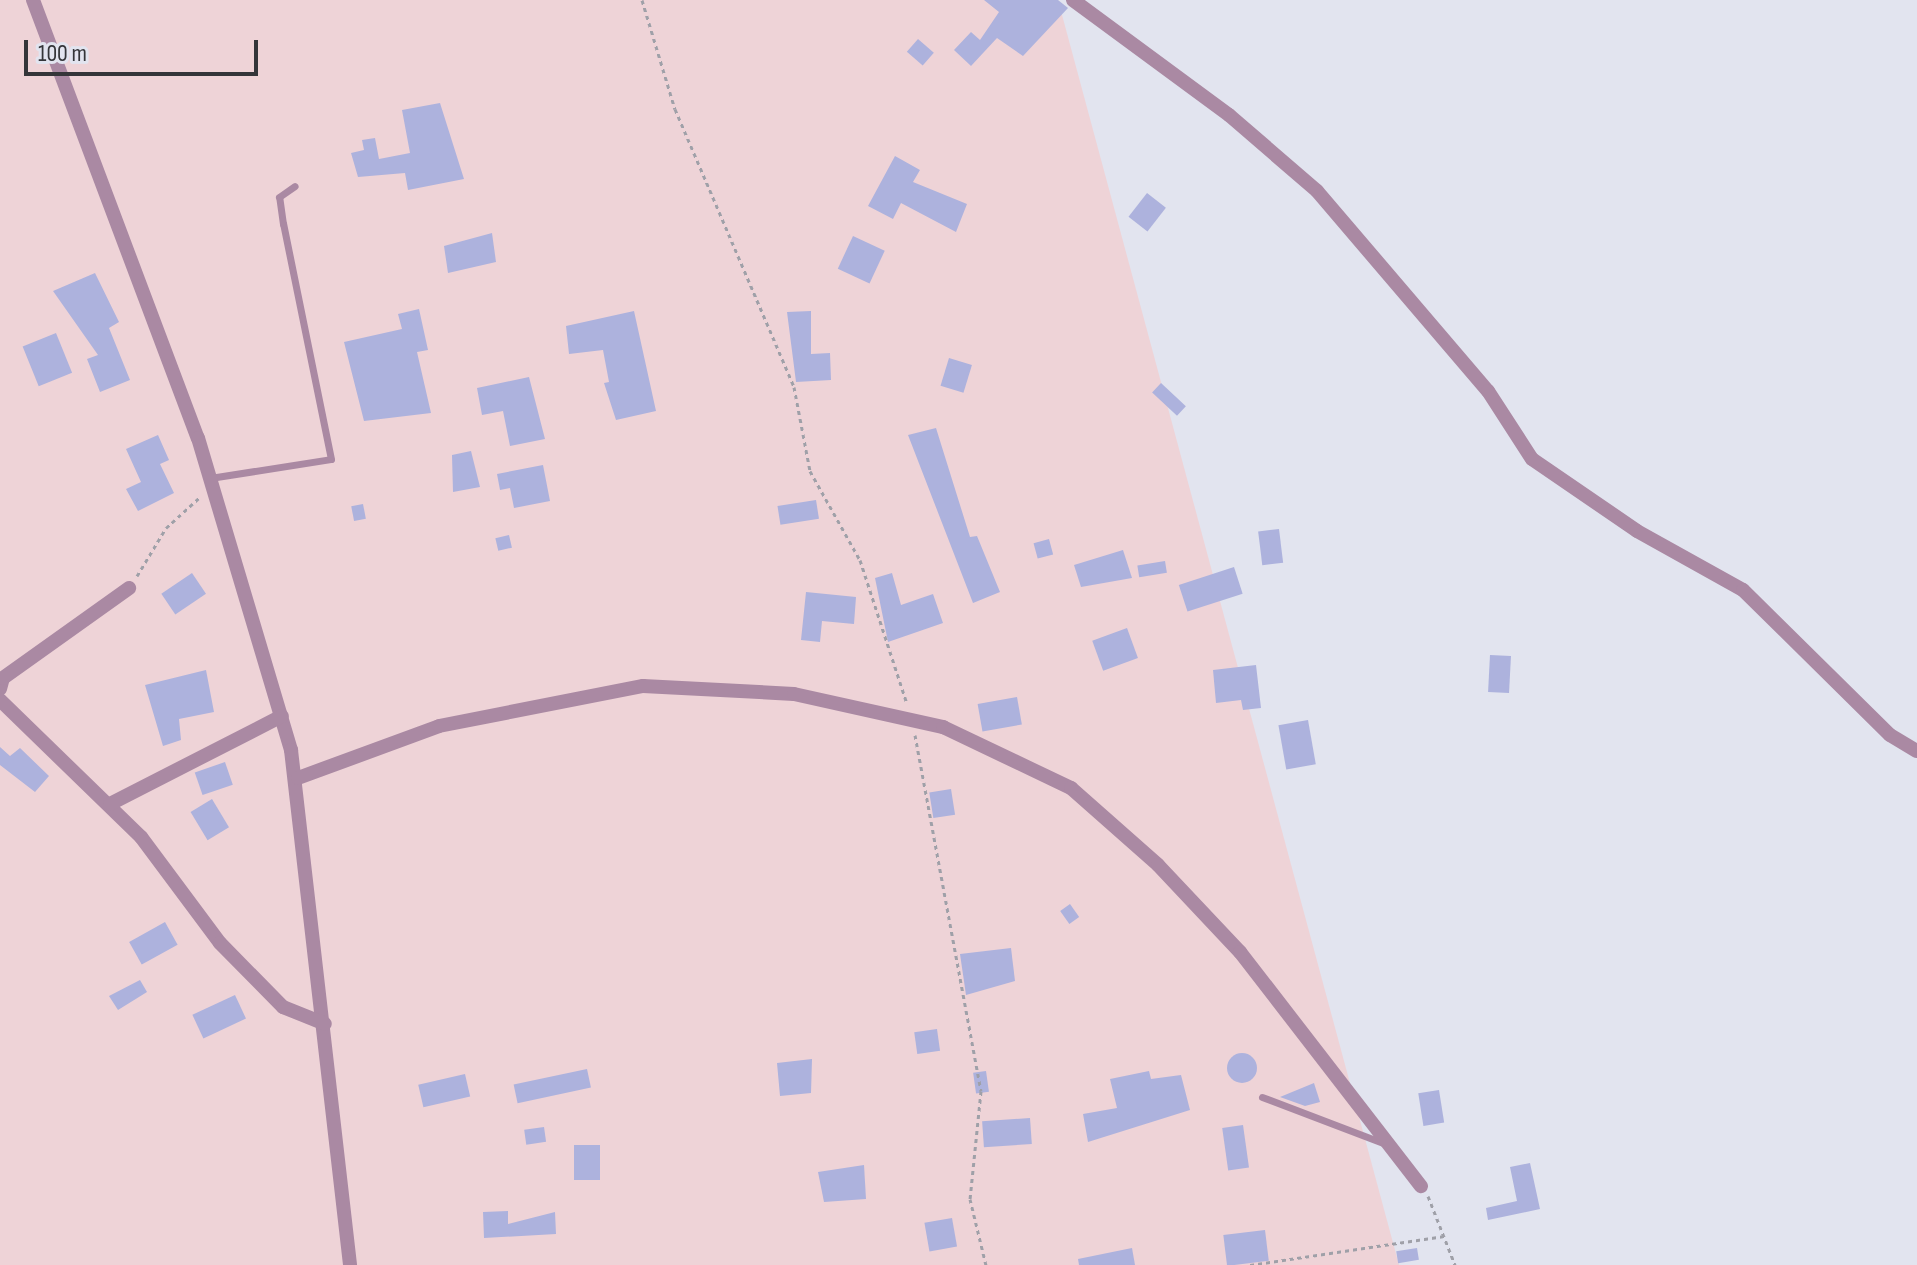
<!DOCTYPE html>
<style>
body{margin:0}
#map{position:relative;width:1917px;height:1265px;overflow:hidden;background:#e2e4ef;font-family:"Sofia Sans Condensed",sans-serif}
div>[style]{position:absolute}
.industrial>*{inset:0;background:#eed3d7}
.building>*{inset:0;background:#adb2dd;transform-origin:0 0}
.round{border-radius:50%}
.path>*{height:3px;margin-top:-1.5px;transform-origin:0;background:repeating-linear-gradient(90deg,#9fa0a8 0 4px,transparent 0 8px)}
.lane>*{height:7px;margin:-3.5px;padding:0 3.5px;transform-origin:3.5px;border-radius:3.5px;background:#aa89a3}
.street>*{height:14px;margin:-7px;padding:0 7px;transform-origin:7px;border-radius:7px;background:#aa89a3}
span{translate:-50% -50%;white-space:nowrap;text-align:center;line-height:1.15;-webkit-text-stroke:8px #e2e4ef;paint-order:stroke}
.scale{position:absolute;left:24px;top:40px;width:234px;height:36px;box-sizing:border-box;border:4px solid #343539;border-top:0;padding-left:10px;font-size:24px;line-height:28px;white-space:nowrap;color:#343539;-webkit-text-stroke:6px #e2e4ef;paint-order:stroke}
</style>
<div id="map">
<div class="industrial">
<i style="clip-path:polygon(0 0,1058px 0,1399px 1265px,0 1265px)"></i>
</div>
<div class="building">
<i style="clip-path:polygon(984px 0,1058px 0,1068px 8px,1023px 56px,997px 38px,971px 66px,954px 50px,971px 32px,980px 40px,999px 12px)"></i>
<i style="left:918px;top:39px;width:21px;height:17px;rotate:41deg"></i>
<i style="clip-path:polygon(440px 103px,464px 179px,408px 190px,405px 173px,358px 177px,351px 153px,364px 150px,362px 140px,375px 138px,379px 159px,410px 153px,402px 110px)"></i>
<i style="clip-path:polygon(895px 156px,920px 170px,913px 182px,967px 204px,956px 232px,901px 203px,893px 219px,868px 206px)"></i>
<i style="left:1147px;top:193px;width:24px;height:30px;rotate:38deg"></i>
<i style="clip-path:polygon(492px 233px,496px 262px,448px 273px,444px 246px)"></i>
<i style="left:853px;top:236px;width:35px;height:36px;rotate:25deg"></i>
<i style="clip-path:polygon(95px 273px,119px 322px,109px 328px,130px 380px,100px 392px,87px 359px,98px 355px,53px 291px)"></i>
<i style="clip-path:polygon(419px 309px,428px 350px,417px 352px,431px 413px,364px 421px,344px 342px,402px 329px,398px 314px)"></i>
<i style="clip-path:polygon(634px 311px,656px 411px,616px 420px,604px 383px,609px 382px,603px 350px,569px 354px,566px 326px)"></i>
<i style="clip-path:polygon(811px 311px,811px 354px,830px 353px,831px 380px,796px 382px,787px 312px)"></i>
<i style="left:56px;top:333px;width:43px;height:36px;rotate:68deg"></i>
<i style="left:949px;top:358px;width:24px;height:29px;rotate:17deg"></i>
<i style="clip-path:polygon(529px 377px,545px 439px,510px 446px,503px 411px,482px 415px,477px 388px)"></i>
<i style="left:1161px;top:383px;width:34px;height:13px;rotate:43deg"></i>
<i style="clip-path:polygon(936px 428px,970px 537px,977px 536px,1000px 592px,973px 603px,908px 435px)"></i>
<i style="clip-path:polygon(158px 435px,169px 460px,160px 464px,174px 493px,138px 511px,126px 489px,141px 482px,126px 449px)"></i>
<i style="clip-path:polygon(471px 451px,480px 487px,453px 492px,452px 455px)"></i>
<i style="clip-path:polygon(543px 465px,550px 501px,514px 508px,510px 488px,500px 490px,497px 474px)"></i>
<i style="left:816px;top:500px;width:19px;height:39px;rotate:81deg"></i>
<i style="left:363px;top:504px;width:15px;height:12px;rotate:79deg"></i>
<i style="left:1279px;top:529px;width:34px;height:21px;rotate:83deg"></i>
<i style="left:509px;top:535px;width:13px;height:14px;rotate:77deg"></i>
<i style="left:1049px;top:539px;width:16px;height:16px;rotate:75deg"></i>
<i style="clip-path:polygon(1123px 550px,1132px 578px,1081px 587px,1074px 565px)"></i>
<i style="left:1165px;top:561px;width:12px;height:28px;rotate:81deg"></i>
<i style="left:1234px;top:567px;width:28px;height:58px;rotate:72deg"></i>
<i style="left:192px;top:573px;width:25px;height:37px;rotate:56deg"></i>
<i style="clip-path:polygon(892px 573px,901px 605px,933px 594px,943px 623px,888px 642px,875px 578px)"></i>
<i style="clip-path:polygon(806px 592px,856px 597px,854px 624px,822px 621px,820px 642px,801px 640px)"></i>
<i style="left:1127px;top:628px;width:32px;height:37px;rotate:70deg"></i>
<i style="left:1490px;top:655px;width:21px;height:37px;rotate:3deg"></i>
<i style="clip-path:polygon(1256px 665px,1261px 708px,1243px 710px,1241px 700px,1216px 703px,1213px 670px)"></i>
<i style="clip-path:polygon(206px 670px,214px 712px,179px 719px,181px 740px,163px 746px,145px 685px)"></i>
<i style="left:1017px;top:697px;width:28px;height:40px;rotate:80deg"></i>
<i style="left:1308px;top:720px;width:45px;height:30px;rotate:80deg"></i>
<i style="clip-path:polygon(0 747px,10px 756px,20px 748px,49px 776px,35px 792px,0 765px)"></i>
<i style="left:225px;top:762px;width:24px;height:32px;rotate:71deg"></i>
<i style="left:951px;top:789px;width:26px;height:22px;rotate:81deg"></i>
<i style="left:212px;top:799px;width:33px;height:25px;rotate:59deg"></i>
<i style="left:1070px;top:904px;width:16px;height:12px;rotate:55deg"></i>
<i style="left:165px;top:922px;width:26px;height:41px;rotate:61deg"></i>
<i style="clip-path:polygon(1011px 948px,1015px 981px,966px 995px,960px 954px)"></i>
<i style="clip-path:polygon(140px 980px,147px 992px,118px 1010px,109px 996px)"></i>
<i style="left:235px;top:995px;width:26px;height:47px;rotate:65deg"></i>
<i style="left:937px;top:1029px;width:22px;height:23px;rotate:82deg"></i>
<i class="round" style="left:1227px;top:1053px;width:30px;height:30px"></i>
<i style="clip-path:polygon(812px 1059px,811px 1093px,780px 1096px,777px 1063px)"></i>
<i style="left:587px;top:1069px;width:19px;height:75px;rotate:78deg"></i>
<i style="left:986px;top:1071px;width:21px;height:13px;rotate:82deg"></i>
<i style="clip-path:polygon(1149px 1071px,1151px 1079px,1181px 1075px,1190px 1110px,1088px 1142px,1083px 1114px,1117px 1108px,1110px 1079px)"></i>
<i style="left:465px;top:1074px;width:23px;height:48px;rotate:77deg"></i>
<i style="clip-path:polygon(1314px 1083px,1320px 1102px,1305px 1106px,1280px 1097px)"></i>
<i style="left:1439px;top:1090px;width:33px;height:21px;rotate:81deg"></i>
<i style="left:1030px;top:1118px;width:26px;height:48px;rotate:86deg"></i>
<i style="left:1243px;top:1125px;width:43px;height:21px;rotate:82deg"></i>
<i style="left:544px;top:1127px;width:15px;height:20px;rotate:82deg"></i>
<i style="left:574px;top:1145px;width:26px;height:35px"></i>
<i style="clip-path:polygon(1530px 1163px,1540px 1209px,1488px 1220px,1486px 1208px,1517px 1201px,1510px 1167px)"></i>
<i style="clip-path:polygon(864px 1165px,866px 1199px,824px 1202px,818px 1172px)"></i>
<i style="clip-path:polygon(508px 1211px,508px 1224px,555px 1212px,556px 1234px,484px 1238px,483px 1212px)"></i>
<i style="left:952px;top:1218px;width:29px;height:28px;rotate:80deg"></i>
<i style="left:1265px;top:1230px;width:31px;height:42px;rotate:83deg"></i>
<i style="clip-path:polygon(1132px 1248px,1135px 1265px,1079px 1265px,1078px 1259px)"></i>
<i style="left:1417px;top:1248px;width:12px;height:21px;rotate:81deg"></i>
</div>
<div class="path">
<i style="left:642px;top:0;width:114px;rotate:73.2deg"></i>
<i style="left:675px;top:109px;width:302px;rotate:66.8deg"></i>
<i style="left:794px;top:387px;width:86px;rotate:79.2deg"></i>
<i style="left:810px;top:471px;width:102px;rotate:60.7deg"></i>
<i style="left:860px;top:560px;width:151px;rotate:71.9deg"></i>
<i style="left:137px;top:576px;width:56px;rotate:-58.9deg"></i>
<i style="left:166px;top:528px;width:47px;rotate:-42.4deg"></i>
<i style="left:915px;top:735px;width:362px;rotate:79.5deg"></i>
<i style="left:981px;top:1091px;width:109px;rotate:95.8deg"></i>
<i style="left:970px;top:1199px;width:68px;rotate:76.4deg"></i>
<i style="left:1428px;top:1196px;width:74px;rotate:68.6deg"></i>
<i style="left:1250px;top:1265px;width:195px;rotate:-8.5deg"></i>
</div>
<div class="lane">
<i style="left:210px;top:478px;width:122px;rotate:-8.9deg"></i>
<i style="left:331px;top:459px;width:240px;rotate:-101.5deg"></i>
<i style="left:283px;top:224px;width:27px;rotate:-98deg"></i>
<i style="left:279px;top:197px;width:19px;rotate:-35deg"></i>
<i style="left:1262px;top:1097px;width:133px;rotate:20.8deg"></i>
</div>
<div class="street">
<i style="left:33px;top:0;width:468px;rotate:69.4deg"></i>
<i style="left:198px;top:438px;width:326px;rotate:73.4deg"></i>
<i style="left:291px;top:750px;width:518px;rotate:83.46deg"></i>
<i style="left:1073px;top:0;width:194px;rotate:36.4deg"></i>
<i style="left:1229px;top:115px;width:116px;rotate:40.8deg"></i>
<i style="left:1317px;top:191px;width:263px;rotate:49.5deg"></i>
<i style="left:1488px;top:391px;width:81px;rotate:57.1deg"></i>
<i style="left:1532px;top:459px;width:127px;rotate:34.4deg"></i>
<i style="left:1637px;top:531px;width:121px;rotate:29.1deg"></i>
<i style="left:1743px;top:590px;width:206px;rotate:44.6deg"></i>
<i style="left:1890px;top:735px;width:31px;rotate:31deg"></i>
<i style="left:0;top:689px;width:11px;rotate:-75deg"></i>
<i style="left:3px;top:678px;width:155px;rotate:-35.5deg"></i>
<i style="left:0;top:700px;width:197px;rotate:44.2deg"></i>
<i style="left:141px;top:837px;width:132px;rotate:53.3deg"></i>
<i style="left:220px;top:943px;width:90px;rotate:45.5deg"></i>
<i style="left:283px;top:1007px;width:45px;rotate:22deg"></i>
<i style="left:298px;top:778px;width:150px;rotate:-20.2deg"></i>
<i style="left:439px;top:726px;width:208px;rotate:-11.1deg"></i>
<i style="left:643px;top:686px;width:151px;rotate:3deg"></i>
<i style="left:794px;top:694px;width:153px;rotate:12.5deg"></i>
<i style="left:943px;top:727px;width:142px;rotate:25.5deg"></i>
<i style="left:1071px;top:788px;width:116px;rotate:41.5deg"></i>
<i style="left:1158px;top:865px;width:120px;rotate:46.7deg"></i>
<i style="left:1240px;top:952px;width:296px;rotate:52.3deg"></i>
<i style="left:110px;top:804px;width:193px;rotate:-27.1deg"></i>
</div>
<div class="scale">100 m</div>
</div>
